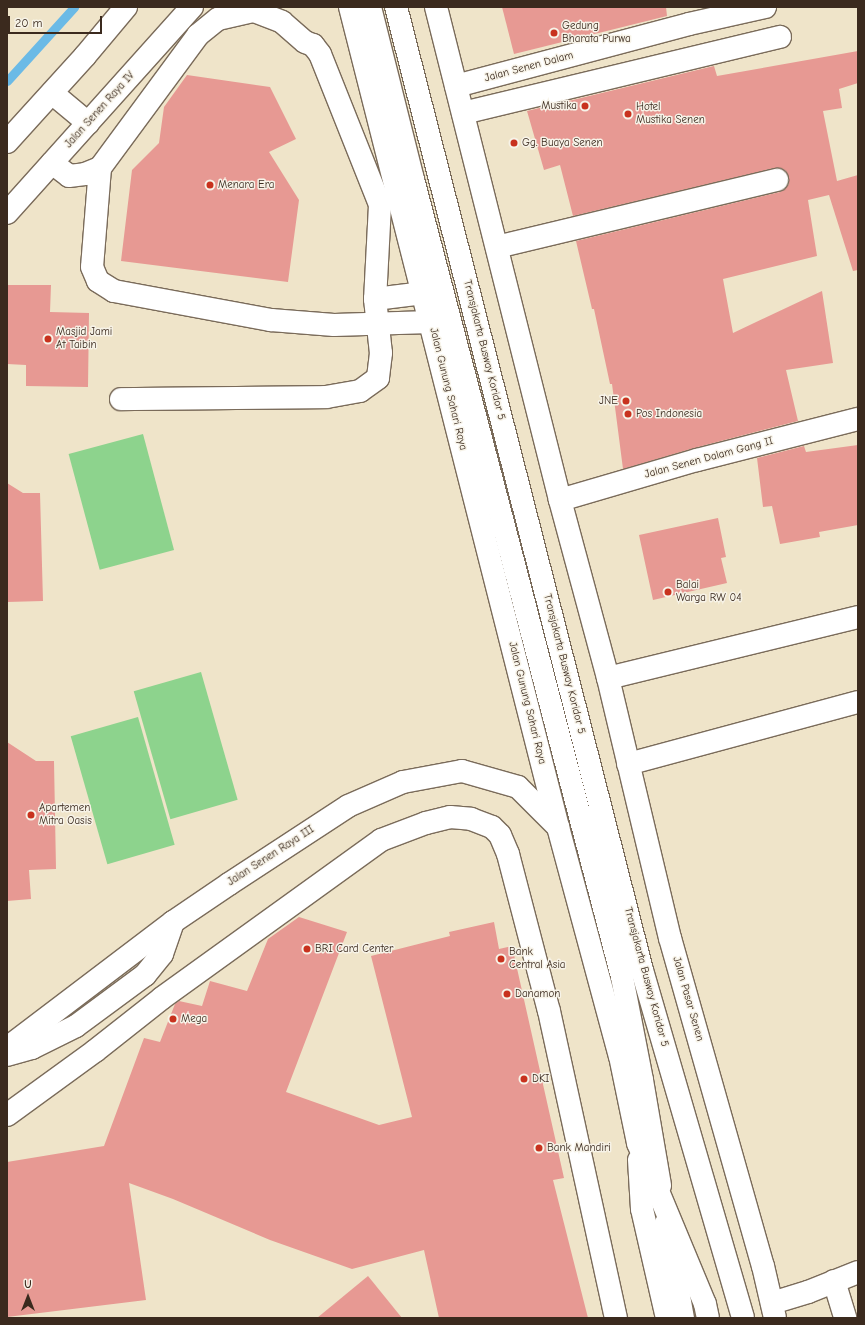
<!DOCTYPE html>
<style>
body{margin:0}
#map{position:relative;width:865px;height:1325px;overflow:hidden;background:#efe4c9;font-family:"Comic Neue",sans-serif}
div>[style]{position:absolute}
.green>*{inset:0;background:#8dd38d;transform-origin:0 0}
.stream>*{height:9px;margin:-4.5px;padding:0 4.5px;transform-origin:4.5px;border-radius:4.5px;background:#6bbae6}
.building>*{inset:0;background:#e79993}
.roads{filter:drop-shadow(1px 0 #7a6b5a) drop-shadow(-1px 0 #7a6b5a) drop-shadow(0 1px #7a6b5a) drop-shadow(0 -1px #7a6b5a)}
.minor>*{height:22px;margin:-11px;padding:0 11px;transform-origin:11px;border-radius:11px;background:#fff}
.major>*{height:22px;margin:-11px;padding:0 11px;transform-origin:11px;border-radius:11px;background:#fff}
.dots>*{width:11px;height:11px;translate:-50% -50%;box-sizing:border-box;border:2px solid #f7f3e8;border-radius:50%}
span{translate:-50% -50%;white-space:nowrap;text-align:center;line-height:1.15;-webkit-text-stroke:3px #f7f3e8;paint-order:stroke}
.poi-label{font-size:11px;color:#3b2a1e}
.left{translate:0 -50%;text-align:left}
.right{translate:-100% -50%;text-align:right}
.street-label{font-size:11px;color:#3b2a1e}
.frame{position:absolute;inset:0;border:8px solid #3b2a1e;pointer-events:none}
.north{position:absolute;left:8px;top:1277px;width:40px;height:40px;-webkit-text-stroke:3px #f7f3e8;paint-order:stroke;rotate:0deg;font-size:11px;font-weight:700;line-height:16px;text-align:center;color:#3b2a1e}
.north::after{content:'';display:block;margin:auto;width:14px;height:18px;background:#3b2a1e;clip-path:polygon(50% 0,100% 100%,50% 72%,0 100%)}
.scale{position:absolute;left:8px;top:16px;width:94px;height:18px;box-sizing:border-box;border:2px solid #3b2a1e;border-top:0;padding-left:5px;font-size:12px;line-height:14px;white-space:nowrap;color:#3b2a1e;-webkit-text-stroke:3px #f7f3e8;paint-order:stroke}
</style>
<div id="map">
<div class="green">
<i style="left:143px;top:434px;width:120px;height:77px;rotate:75deg"></i>
<i style="left:201px;top:672px;width:133px;height:70px;rotate:74deg"></i>
<i style="left:138px;top:717px;width:133px;height:70px;rotate:74deg"></i>
</div>
<div class="stream">
<i style="left:7px;top:81px;width:100px;rotate:-47.8deg"></i>
</div>
<div class="building">
<i style="clip-path:polygon(502px 7px,666px 7px,667px 16px,514px 54px)"></i>
<i style="clip-path:polygon(858px 51px,858px 83px,839px 89px,842px 108px,823px 111px,837px 181px,858px 175px,858px 270px,853px 271px,829px 195px,808px 200px,817px 256px,723px 279px,733px 333px,822px 291px,833px 363px,786px 370px,798px 421px,694px 448px,623px 469px,612px 384px,610px 384px,594px 309px,592px 309px,576px 241px,780px 192px,785px 189px,789px 184px,789px 177px,786px 171px,781px 168px,774px 168px,573px 216px,560px 165px,544px 170px,527px 111px,714px 66px,717px 76px)"></i>
<i style="clip-path:polygon(187px 75px,270px 87px,296px 139px,269px 152px,299px 200px,288px 282px,121px 261px,132px 170px,159px 143px,164px 107px)"></i>
<i style="clip-path:polygon(7px 285px,51px 285px,50px 312px,89px 313px,88px 387px,26px 386px,26px 365px,7px 364px)"></i>
<i style="clip-path:polygon(858px 445px,858px 525px,819px 532px,820px 537px,780px 544px,772px 506px,763px 507px,757px 458px,804px 446px,806px 452px)"></i>
<i style="clip-path:polygon(7px 483px,23px 493px,40px 493px,43px 601px,7px 602px)"></i>
<i style="clip-path:polygon(718px 518px,726px 557px,721px 558px,727px 583px,653px 600px,639px 535px)"></i>
<i style="clip-path:polygon(7px 742px,36px 761px,54px 761px,56px 869px,29px 870px,31px 899px,7px 901px)"></i>
<i style="clip-path:polygon(299px 917px,347px 932px,286px 1092px,379px 1125px,412px 1117px,371px 956px,450px 936px,449px 932px,494px 922px,499px 949px,512px 946px,564px 1178px,553px 1180px,588px 1318px,439px 1318px,424px 1250px,352px 1269px,270px 1240px,173px 1199px,129px 1183px,146px 1300px,7px 1317px,7px 1162px,104px 1146px,144px 1038px,160px 1042px,175px 1004px,179px 1001px,202px 1006px,210px 981px,247px 991px,268px 939px)"></i>
<i style="clip-path:polygon(368px 1276px,402px 1318px,317px 1318px)"></i>
</div>
<div class="roads">
<div class="minor">
<i style="left:370px;top:7px;width:177px;rotate:76deg"></i>
<i style="left:413px;top:179px;width:825px;rotate:75.32deg"></i>
<i style="left:622px;top:977px;width:105px;rotate:79deg"></i>
<i style="left:642px;top:1080px;width:107px;rotate:80.3deg"></i>
<i style="left:396px;top:7px;width:994px;rotate:75.67deg"></i>
<i style="left:642px;top:970px;width:362px;rotate:73.8deg"></i>
<i style="left:456px;top:86px;width:241px;rotate:-14.9deg"></i>
<i style="left:689px;top:24px;width:78px;rotate:-12.6deg"></i>
<i style="left:52px;top:93px;width:47px;rotate:39.8deg"></i>
<i style="left:463px;top:113px;width:326px;rotate:-13.5deg"></i>
<i style="left:7px;top:142px;width:116px;rotate:-47.8deg"></i>
<i style="left:85px;top:56px;width:64px;rotate:-50.1deg"></i>
<i style="left:52px;top:163px;width:21px;rotate:37deg"></i>
<i style="left:69px;top:176px;width:16px;rotate:-7deg"></i>
<i style="left:85px;top:174px;width:16px;rotate:-22deg"></i>
<i style="left:100px;top:168px;width:165px;rotate:-53.6deg"></i>
<i style="left:198px;top:35px;width:26px;rotate:-39deg"></i>
<i style="left:218px;top:19px;width:37px;rotate:-13deg"></i>
<i style="left:254px;top:11px;width:30px;rotate:21deg"></i>
<i style="left:282px;top:22px;width:30px;rotate:41deg"></i>
<i style="left:305px;top:42px;width:9px;rotate:21deg"></i>
<i style="left:313px;top:45px;width:11px;rotate:52deg"></i>
<i style="left:320px;top:54px;width:162px;rotate:68.3deg"></i>
<i style="left:380px;top:205px;width:94px;rotate:93deg"></i>
<i style="left:375px;top:299px;width:54px;rotate:83.7deg"></i>
<i style="left:381px;top:353px;width:25px;rotate:97deg"></i>
<i style="left:378px;top:378px;width:22px;rotate:144deg"></i>
<i style="left:360px;top:391px;width:35px;rotate:170deg"></i>
<i style="left:326px;top:397px;width:205px;rotate:179.4deg"></i>
<i style="left:100px;top:168px;width:99px;rotate:94.6deg"></i>
<i style="left:92px;top:267px;width:15px;rotate:67deg"></i>
<i style="left:98px;top:281px;width:19px;rotate:32deg"></i>
<i style="left:114px;top:291px;width:160px;rotate:10.5deg"></i>
<i style="left:271px;top:320px;width:63px;rotate:4.5deg"></i>
<i style="left:334px;top:325px;width:97px;rotate:-1.8deg"></i>
<i style="left:7px;top:213px;width:277px;rotate:-48.1deg"></i>
<i style="left:497px;top:247px;width:288px;rotate:-13.5deg"></i>
<i style="left:375px;top:299px;width:49px;rotate:-7deg"></i>
<i style="left:560px;top:500px;width:143px;rotate:-16.3deg"></i>
<i style="left:697px;top:460px;width:166px;rotate:-14.3deg"></i>
<i style="left:608px;top:678px;width:257px;rotate:-13.7deg"></i>
<i style="left:628px;top:764px;width:238px;rotate:-15.1deg"></i>
<i style="left:7px;top:1048px;width:208px;rotate:-37.2deg"></i>
<i style="left:173px;top:922px;width:68px;rotate:-34.2deg"></i>
<i style="left:229px;top:884px;width:142px;rotate:-33.2deg"></i>
<i style="left:348px;top:806px;width:60px;rotate:-23.6deg"></i>
<i style="left:403px;top:782px;width:60px;rotate:-10.6deg"></i>
<i style="left:462px;top:771px;width:58px;rotate:15.9deg"></i>
<i style="left:518px;top:787px;width:57px;rotate:45deg"></i>
<i style="left:7px;top:1055px;width:26px;rotate:-16deg"></i>
<i style="left:32px;top:1048px;width:49px;rotate:-26.6deg"></i>
<i style="left:76px;top:1026px;width:86px;rotate:-36.5deg"></i>
<i style="left:145px;top:975px;width:27px;rotate:-51deg"></i>
<i style="left:162px;top:954px;width:34px;rotate:-71deg"></i>
<i style="left:7px;top:1115px;width:109px;rotate:-36deg"></i>
<i style="left:95px;top:1051px;width:85px;rotate:-38.3deg"></i>
<i style="left:162px;top:998px;width:270px;rotate:-35.8deg"></i>
<i style="left:381px;top:840px;width:48px;rotate:-20.7deg"></i>
<i style="left:426px;top:823px;width:25px;rotate:-14deg"></i>
<i style="left:450px;top:817px;width:21px;rotate:5deg"></i>
<i style="left:471px;top:819px;width:22px;rotate:21deg"></i>
<i style="left:492px;top:827px;width:11px;rotate:45deg"></i>
<i style="left:500px;top:835px;width:21px;rotate:67deg"></i>
<i style="left:508px;top:854px;width:162px;rotate:75.4deg"></i>
<i style="left:549px;top:1011px;width:314px;rotate:77.7deg"></i>
<i style="left:666px;top:1223px;width:97px;rotate:79.9deg"></i>
<i style="left:834px;top:1281px;width:39px;rotate:73deg"></i>
<i style="left:772px;top:1303px;width:38px;rotate:-17deg"></i>
<i style="left:808px;top:1292px;width:54px;rotate:-21.8deg"></i>
</div>
<div class="major">
<i style="left:350px;top:7px;width:846px;rotate:75.77deg"></i>
<i style="left:558px;top:827px;width:237px;rotate:74.9deg"></i>
<i style="left:620px;top:1056px;width:89px;rotate:78.3deg"></i>
<i style="left:638px;top:1143px;width:174px;rotate:67.4deg"></i>
<i style="left:705px;top:1304px;width:14px;rotate:78deg"></i>
<i style="left:436px;top:7px;width:508px;rotate:75.88deg"></i>
<i style="left:560px;top:500px;width:184px;rotate:74.9deg"></i>
<i style="left:608px;top:678px;width:267px;rotate:76.6deg"></i>
<i style="left:670px;top:938px;width:341px;rotate:74.2deg"></i>
<i style="left:763px;top:1266px;width:53px;rotate:77deg"></i>
<i style="left:639px;top:1160px;width:49px;rotate:86.5deg"></i>
<i style="left:642px;top:1209px;width:112px;rotate:77.1deg"></i>
</div>
</div>
<div class="dots">
<i style="left:554px;top:33px;background:#c8321e"></i>
<i style="left:585px;top:106px;background:#c8321e"></i>
<i style="left:628px;top:114px;background:#c8321e"></i>
<i style="left:514px;top:143px;background:#c8321e"></i>
<i style="left:210px;top:185px;background:#c8321e"></i>
<i style="left:48px;top:339px;background:#c8321e"></i>
<i style="left:626px;top:401px;background:#c8321e"></i>
<i style="left:628px;top:414px;background:#c8321e"></i>
<i style="left:668px;top:592px;background:#c8321e"></i>
<i style="left:31px;top:815px;background:#c8321e"></i>
<i style="left:307px;top:949px;background:#c8321e"></i>
<i style="left:501px;top:959px;background:#c8321e"></i>
<i style="left:507px;top:994px;background:#c8321e"></i>
<i style="left:173px;top:1019px;background:#c8321e"></i>
<i style="left:524px;top:1079px;background:#c8321e"></i>
<i style="left:539px;top:1148px;background:#c8321e"></i>
</div>
<div class="poi-label">
<span class="left" style="left:562px;top:33px">Gedung<br>Bharata Purwa</span>
<span class="right" style="left:577px;top:106px">Mustika</span>
<span class="left" style="left:636px;top:114px">Hotel<br>Mustika Senen</span>
<span class="left" style="left:522px;top:143px">Gg. Buaya Senen</span>
<span class="left" style="left:218px;top:185px">Menara Era</span>
<span class="left" style="left:56px;top:339px">Masjid Jami<br>At Taibin</span>
<span class="right" style="left:618px;top:401px">JNE</span>
<span class="left" style="left:636px;top:414px">Pos Indonesia</span>
<span class="left" style="left:676px;top:592px">Balai<br>Warga RW 04</span>
<span class="left" style="left:39px;top:815px">Apartemen<br>Mitra Oasis</span>
<span class="left" style="left:315px;top:949px">BRI Card Center</span>
<span class="left" style="left:509px;top:959px">Bank<br>Central Asia</span>
<span class="left" style="left:515px;top:994px">Danamon</span>
<span class="left" style="left:181px;top:1019px">Mega</span>
<span class="left" style="left:532px;top:1079px">DKI</span>
<span class="left" style="left:547px;top:1148px">Bank Mandiri</span>
</div>
<div class="street-label">
<span style="left:529px;top:67px;rotate:-15deg">Jalan Senen Dalam</span>
<span style="left:100px;top:110px;rotate:-48deg">Jalan Senen Raya IV</span>
<span style="left:484px;top:350px;rotate:76deg">Transjakarta Busway Koridor 5</span>
<span style="left:448px;top:389px;rotate:76deg">Jalan Gunung Sahari Raya</span>
<span style="left:709px;top:458px;rotate:-15deg">Jalan Senen Dalam Gang II</span>
<span style="left:564px;top:664px;rotate:76deg">Transjakarta Busway Koridor 5</span>
<span style="left:527px;top:703px;rotate:76deg">Jalan Gunung Sahari Raya</span>
<span style="left:271px;top:856px;rotate:-33deg">Jalan Senen Raya III</span>
<span style="left:646px;top:977px;rotate:75deg">Transjakarta Busway Koridor 5</span>
<span style="left:688px;top:999px;rotate:74deg">Jalan Pasar Senen</span>
</div>
<div class="frame"></div>
<div class="north">U</div>
<div class="scale">20 m</div>
</div>
